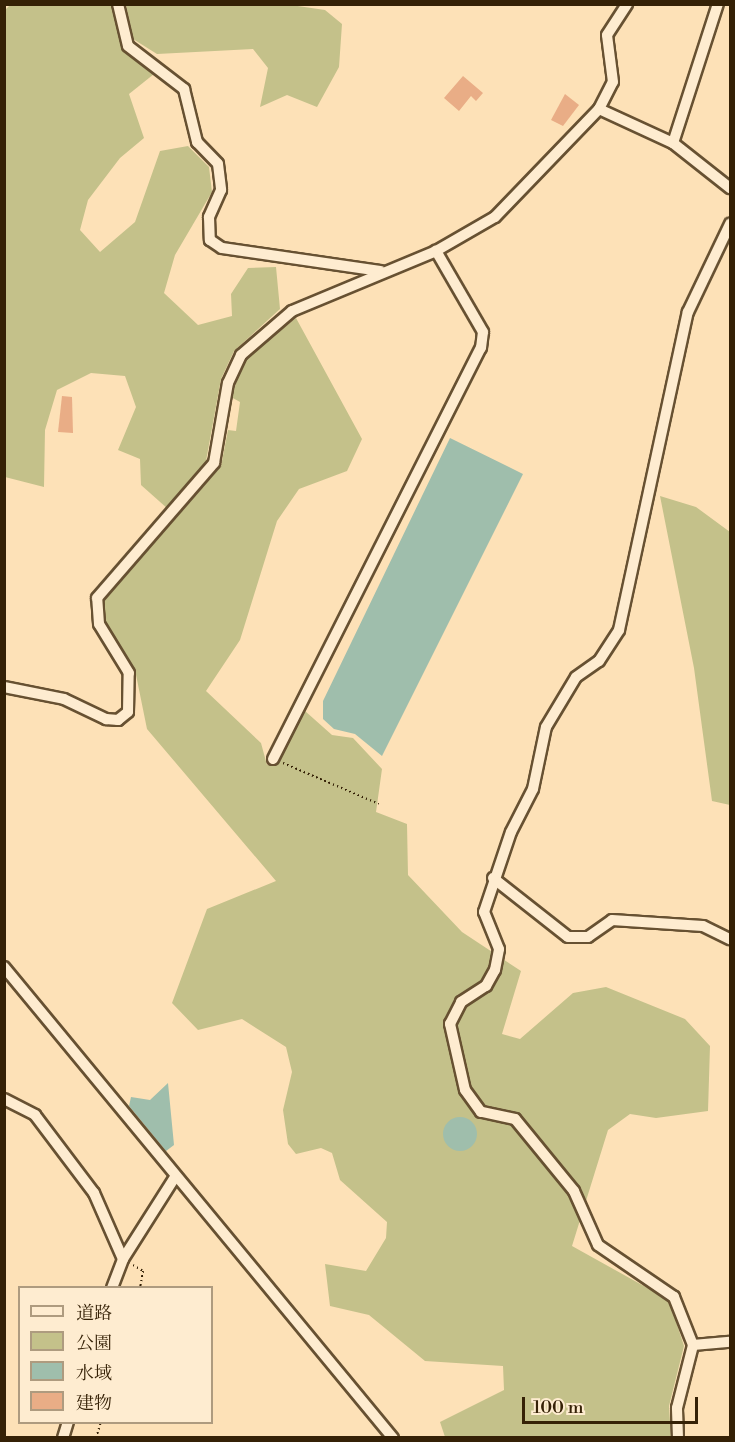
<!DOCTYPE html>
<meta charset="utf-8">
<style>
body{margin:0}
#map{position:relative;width:735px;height:1442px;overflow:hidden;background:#fde1b7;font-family:"Libre Bodoni","Noto Serif JP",serif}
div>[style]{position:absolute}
.green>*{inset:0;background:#c4c18a}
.water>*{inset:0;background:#9fbeac}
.round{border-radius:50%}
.building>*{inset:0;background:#e9ad86}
.path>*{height:2px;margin-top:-1px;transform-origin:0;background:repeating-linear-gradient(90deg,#352106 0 1.5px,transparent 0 4.5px)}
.roads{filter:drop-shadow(2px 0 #675132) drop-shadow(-2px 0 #675132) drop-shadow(0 2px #675132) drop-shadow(0 -2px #675132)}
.street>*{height:10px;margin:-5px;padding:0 5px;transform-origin:5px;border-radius:5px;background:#feecd0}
span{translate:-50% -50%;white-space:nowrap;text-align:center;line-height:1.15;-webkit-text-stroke:6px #feecd0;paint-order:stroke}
.frame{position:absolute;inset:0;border:6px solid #352106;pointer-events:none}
.legend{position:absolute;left:18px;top:1286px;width:195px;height:138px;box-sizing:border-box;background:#feecd0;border:2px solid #ae9b7f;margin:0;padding:8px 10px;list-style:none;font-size:18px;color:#352106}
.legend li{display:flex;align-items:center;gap:12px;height:30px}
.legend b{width:30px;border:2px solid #ae9b7f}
.scale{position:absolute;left:522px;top:1397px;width:176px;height:27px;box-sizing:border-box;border:3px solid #352106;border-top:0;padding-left:8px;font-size:18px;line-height:21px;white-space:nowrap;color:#352106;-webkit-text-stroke:4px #feecd0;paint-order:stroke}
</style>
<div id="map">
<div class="green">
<i style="clip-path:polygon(284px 4px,325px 10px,342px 24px,339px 67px,317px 107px,287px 95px,260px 107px,268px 68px,253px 49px,157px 54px,133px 39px,126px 5px)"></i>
<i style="clip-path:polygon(10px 5px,113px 5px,122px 48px,154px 74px,129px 94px,144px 138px,120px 158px,88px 200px,80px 230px,100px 252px,135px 222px,160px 151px,188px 146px,209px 167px,212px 192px,175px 255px,164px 293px,198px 325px,232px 316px,231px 294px,248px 268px,276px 267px,280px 309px,234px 351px,221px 379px,206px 461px,191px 487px,168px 509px,141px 485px,140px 459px,118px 450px,136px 407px,125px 376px,91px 373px,57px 390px,45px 430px,44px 487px,5px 477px,5px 10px)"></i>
<i style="clip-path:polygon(296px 318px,362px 439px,347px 471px,299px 489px,277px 521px,240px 640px,206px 691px,261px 743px,267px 765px,276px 765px,305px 711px,332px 735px,353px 738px,382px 769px,376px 812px,407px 824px,408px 875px,462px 932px,521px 971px,502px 1034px,520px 1039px,573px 993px,606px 987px,685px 1019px,710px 1046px,708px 1111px,656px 1118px,630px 1114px,608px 1130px,572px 1246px,669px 1300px,684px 1346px,669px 1406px,671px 1437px,445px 1437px,440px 1422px,504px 1390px,503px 1366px,425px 1361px,369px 1315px,330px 1306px,325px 1264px,366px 1271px,386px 1238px,387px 1222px,340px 1180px,332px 1153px,321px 1148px,296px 1154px,288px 1144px,283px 1110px,292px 1072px,286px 1047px,242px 1019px,198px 1030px,172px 1003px,207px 909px,276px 881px,147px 729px,135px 670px,106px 622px,104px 599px,221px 466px,228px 430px,236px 431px,240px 402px,231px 397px,245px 359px)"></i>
<i style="clip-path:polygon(660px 496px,696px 507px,730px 532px,730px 805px,712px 801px,694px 668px)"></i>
</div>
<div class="water">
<i style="clip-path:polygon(450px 438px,523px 474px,382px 756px,355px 734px,334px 729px,323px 719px,323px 701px)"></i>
<i style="clip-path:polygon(168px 1083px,174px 1145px,166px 1151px,129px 1106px,131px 1097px,150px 1100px)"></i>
<i class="round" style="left:443px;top:1117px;width:34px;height:34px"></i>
</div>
<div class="building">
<i style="clip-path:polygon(463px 76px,483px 93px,476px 101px,471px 96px,459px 111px,444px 98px)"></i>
<i style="clip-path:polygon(565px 94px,579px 105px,563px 126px,551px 120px)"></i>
<i style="clip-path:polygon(62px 396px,72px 397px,73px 433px,58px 432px)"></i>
</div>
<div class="path">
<i style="left:283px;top:763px;width:104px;rotate:23.1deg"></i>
<i style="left:133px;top:1265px;width:12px;rotate:31deg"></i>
<i style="left:143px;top:1271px;width:17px;rotate:100deg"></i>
<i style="left:96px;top:1438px;width:17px;rotate:-73deg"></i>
</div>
<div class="roads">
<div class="street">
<i style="left:118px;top:4px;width:43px;rotate:76.6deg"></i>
<i style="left:128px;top:46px;width:71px;rotate:37.5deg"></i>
<i style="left:184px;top:89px;width:55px;rotate:76.2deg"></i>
<i style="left:197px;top:142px;width:30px;rotate:46deg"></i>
<i style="left:218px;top:164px;width:26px;rotate:83deg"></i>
<i style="left:221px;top:190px;width:30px;rotate:114deg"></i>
<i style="left:209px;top:217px;width:23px;rotate:88deg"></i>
<i style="left:210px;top:240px;width:14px;rotate:34deg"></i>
<i style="left:222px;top:248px;width:160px;rotate:8.3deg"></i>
<i style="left:599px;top:109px;width:81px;rotate:24.7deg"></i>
<i style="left:673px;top:143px;width:73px;rotate:38.3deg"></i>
<i style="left:673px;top:143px;width:146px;rotate:-72.1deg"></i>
<i style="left:4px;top:687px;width:61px;rotate:11.3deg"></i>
<i style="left:64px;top:699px;width:47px;rotate:25.5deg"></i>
<i style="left:106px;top:719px;width:12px;rotate:5deg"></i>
<i style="left:118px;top:720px;width:13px;rotate:-39deg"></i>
<i style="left:128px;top:712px;width:39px;rotate:-89deg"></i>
<i style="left:129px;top:673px;width:57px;rotate:-121.5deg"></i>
<i style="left:99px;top:624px;width:26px;rotate:-94deg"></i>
<i style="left:97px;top:598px;width:179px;rotate:-49.1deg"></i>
<i style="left:214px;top:463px;width:81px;rotate:-80.1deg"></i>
<i style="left:228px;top:383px;width:31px;rotate:-65deg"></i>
<i style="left:241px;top:355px;width:67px;rotate:-40.8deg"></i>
<i style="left:292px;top:311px;width:156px;rotate:-22.6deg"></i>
<i style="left:436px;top:251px;width:68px;rotate:-30deg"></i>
<i style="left:495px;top:217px;width:150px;rotate:-46.1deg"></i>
<i style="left:599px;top:109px;width:30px;rotate:-63deg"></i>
<i style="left:613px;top:82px;width:47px;rotate:-97.3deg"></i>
<i style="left:607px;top:35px;width:37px;rotate:-57deg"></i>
<i style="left:273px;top:759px;width:461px;rotate:-63.2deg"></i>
<i style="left:481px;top:348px;width:16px;rotate:-83deg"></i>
<i style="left:483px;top:332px;width:94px;rotate:-120.1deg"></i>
<i style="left:493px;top:878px;width:95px;rotate:38.2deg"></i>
<i style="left:568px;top:937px;width:20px"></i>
<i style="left:588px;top:937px;width:29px;rotate:-35deg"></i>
<i style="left:612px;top:920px;width:91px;rotate:3.8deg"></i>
<i style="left:703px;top:926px;width:30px;rotate:26deg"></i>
<i style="left:4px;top:967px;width:611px;rotate:50.45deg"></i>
<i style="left:4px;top:1099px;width:35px;rotate:27deg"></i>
<i style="left:35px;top:1115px;width:98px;rotate:52.9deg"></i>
<i style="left:94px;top:1193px;width:72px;rotate:66.3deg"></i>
<i style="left:112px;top:1288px;width:31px;rotate:-69deg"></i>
<i style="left:123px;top:1259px;width:97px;rotate:-57.6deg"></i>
<i style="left:693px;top:1345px;width:37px;rotate:-5deg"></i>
<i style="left:63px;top:1438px;width:17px;rotate:-73deg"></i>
<i style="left:678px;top:1438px;width:30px;rotate:-92deg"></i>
<i style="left:677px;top:1408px;width:65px;rotate:-75.7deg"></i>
<i style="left:693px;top:1345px;width:52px;rotate:-111.6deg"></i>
<i style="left:674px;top:1297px;width:92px;rotate:-145.6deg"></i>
<i style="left:598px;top:1245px;width:59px;rotate:-114deg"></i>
<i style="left:574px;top:1191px;width:93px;rotate:-129.3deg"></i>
<i style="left:515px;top:1119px;width:35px;rotate:-168deg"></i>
<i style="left:481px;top:1112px;width:27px;rotate:-126deg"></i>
<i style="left:465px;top:1090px;width:68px;rotate:-102.8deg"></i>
<i style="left:450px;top:1024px;width:25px;rotate:-63deg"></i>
<i style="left:461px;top:1002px;width:30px;rotate:-33deg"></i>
<i style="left:486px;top:986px;width:18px;rotate:-61deg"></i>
<i style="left:495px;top:970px;width:21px;rotate:-79deg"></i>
<i style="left:499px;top:949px;width:40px;rotate:-112deg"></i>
<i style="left:484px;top:912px;width:84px;rotate:-71.4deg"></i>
<i style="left:511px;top:832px;width:48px;rotate:-62.9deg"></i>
<i style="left:533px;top:789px;width:63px;rotate:-78.2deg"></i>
<i style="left:546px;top:727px;width:58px;rotate:-59deg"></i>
<i style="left:576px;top:677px;width:28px;rotate:-35deg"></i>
<i style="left:599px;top:661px;width:37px;rotate:-57deg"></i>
<i style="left:619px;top:630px;width:325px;rotate:-77.8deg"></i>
<i style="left:688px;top:312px;width:98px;rotate:-64.5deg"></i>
</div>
</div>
<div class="frame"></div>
<ul class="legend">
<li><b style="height:8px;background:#feecd0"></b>道路</li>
<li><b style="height:16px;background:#c4c18a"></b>公園</li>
<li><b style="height:16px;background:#9fbeac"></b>水域</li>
<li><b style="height:16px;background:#e9ad86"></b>建物</li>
</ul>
<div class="scale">100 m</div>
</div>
